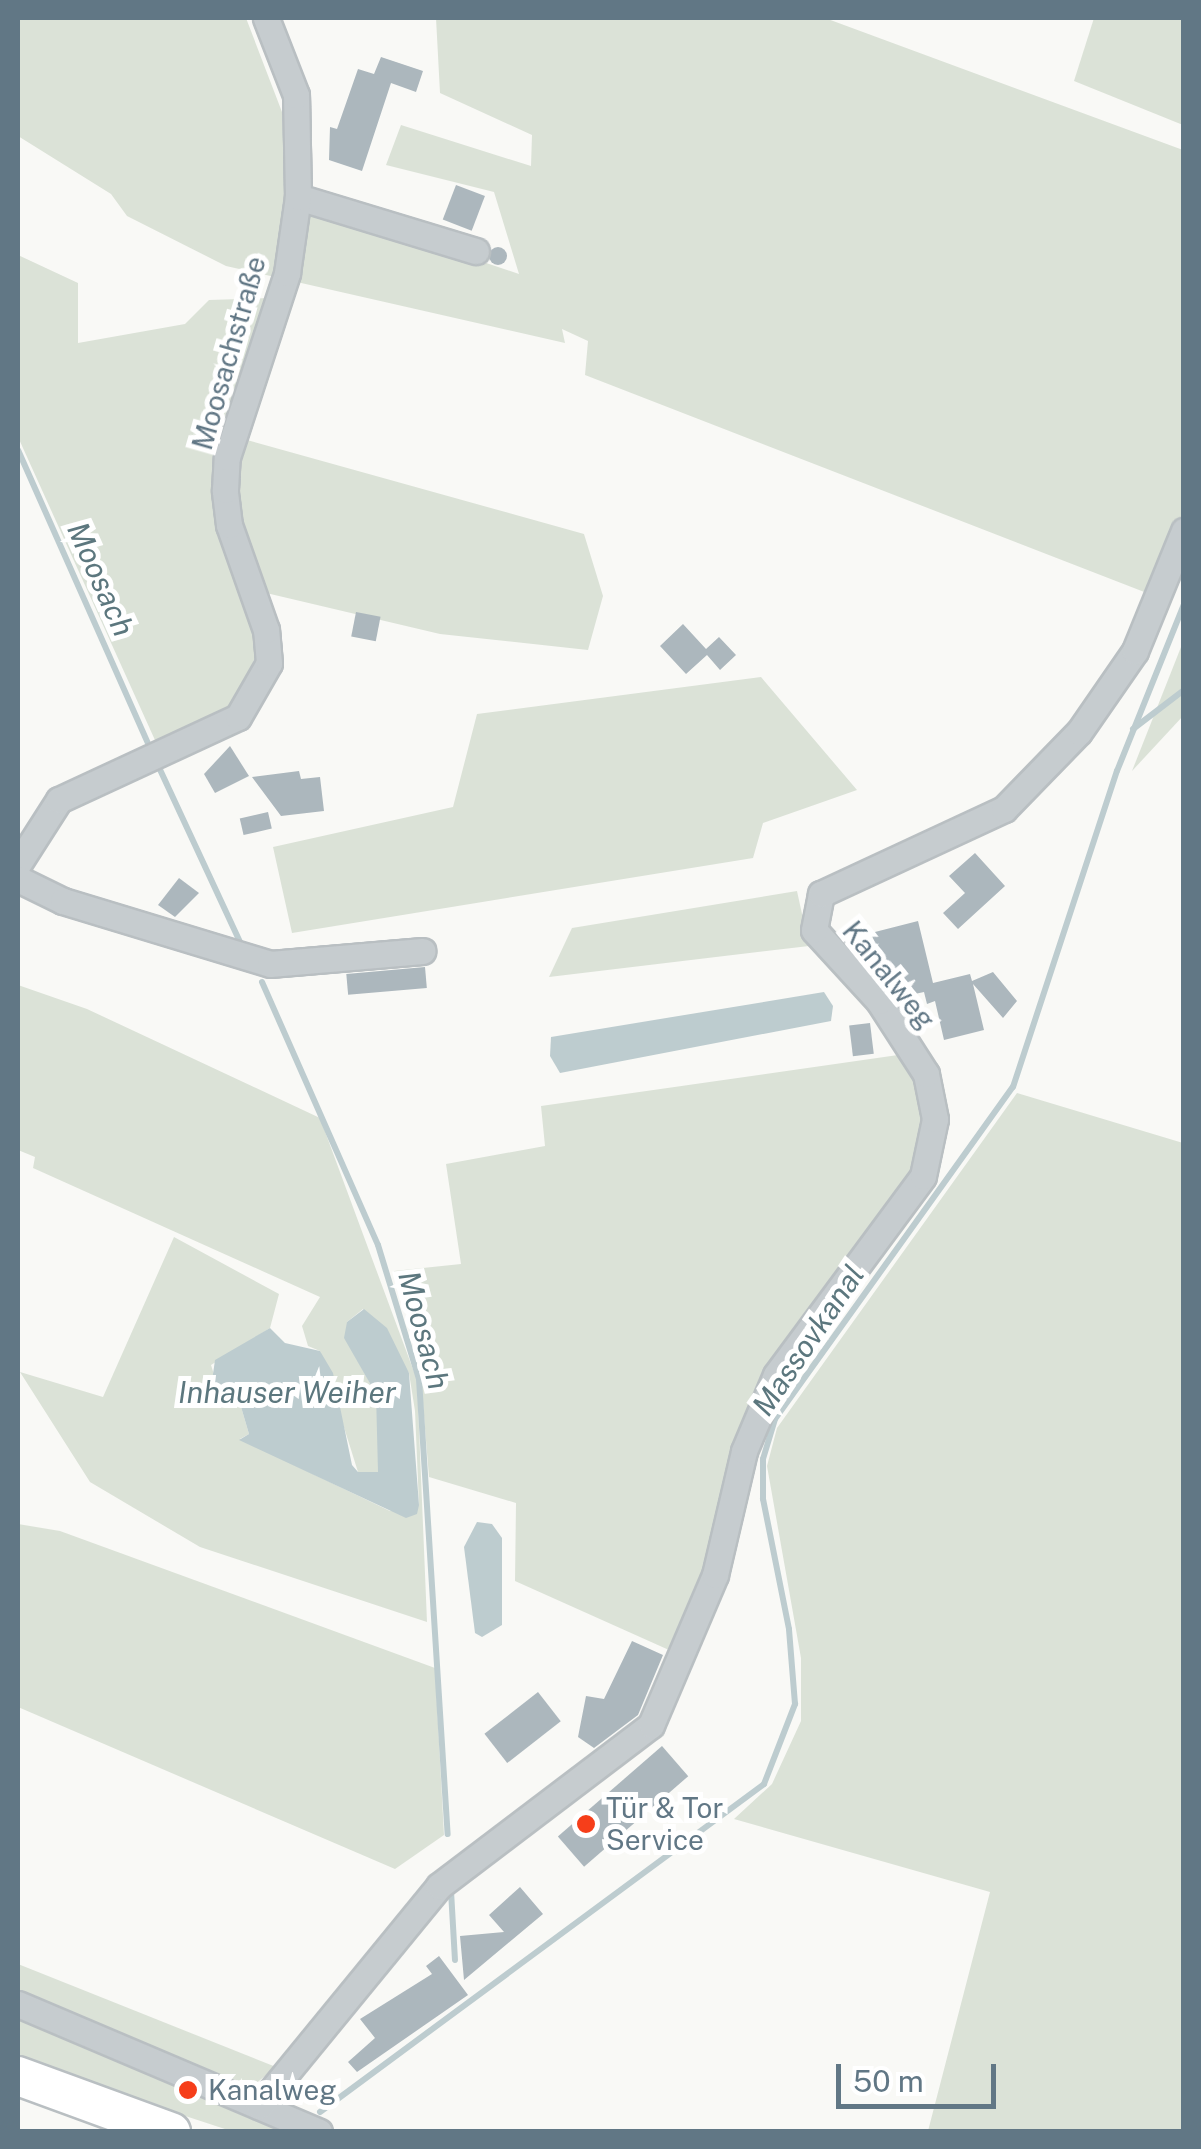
<!DOCTYPE html>
<meta charset="utf-8">
<style>
body{margin:0}
#map{position:relative;width:1201px;height:2149px;overflow:hidden;background:#f9f9f6;font-family:"Public Sans",sans-serif}
div>[style]{position:absolute}
.green>*{inset:0;background:#dbe2d7}
.water>*{inset:0;background:#bdcccf}
.stream>*{height:6px;margin:-3px;padding:0 3px;transform-origin:3px;border-radius:3px;background:#bdcccf}
.building>*{inset:0;background:#acb7bd;transform-origin:0 0}
.round{border-radius:50%}
.roads{filter:drop-shadow(2px 0 #b9bfc2) drop-shadow(-2px 0 #b9bfc2) drop-shadow(0 2px #b9bfc2) drop-shadow(0 -2px #b9bfc2)}
.street>*{height:25px;margin:-12.5px;padding:0 12.5px;transform-origin:12.5px;border-radius:12.5px;background:#c6cccf}
.primary>*{height:38px;margin:-19px;padding:0 19px;transform-origin:19px;border-radius:19px;background:#fff}
.dots>*{width:28px;height:28px;translate:-50% -50%;box-sizing:border-box;border:5px solid #fff;border-radius:50%}
span{translate:-50% -50%;white-space:nowrap;text-align:center;line-height:1.15;-webkit-text-stroke:10px #fff;paint-order:stroke}
.street-label{font-size:28px;color:#617785}
.poi-label{font-size:28px;color:#617785}
.left{translate:0 -50%;text-align:left}
.water-label{font-size:30px;color:#5c777e;font-style:italic}
.frame{position:absolute;inset:0;border:20px solid #617785;pointer-events:none}
.scale{position:absolute;left:836px;top:2064px;width:160px;height:45px;box-sizing:border-box;border:5px solid #617785;border-top:0;padding-left:12px;font-size:30px;line-height:35px;white-space:nowrap;color:#617785;-webkit-text-stroke:8px #fff;paint-order:stroke}
</style>
<div id="map">
<div class="green">
<i style="clip-path:polygon(18px 18px,246px 18px,282px 112px,286px 196px,519px 274px,494px 192px,386px 165px,401px 125px,531px 166px,532px 135px,440px 93px,436px 18px,825px 18px,1183px 150px,1183px 512px,1152px 595px,585px 375px,588px 341px,562px 329px,565px 343px,226px 266px,127px 216px,111px 194px,18px 136px)"></i>
<i style="clip-path:polygon(1094px 18px,1183px 18px,1183px 125px,1074px 81px)"></i>
<i style="clip-path:polygon(18px 255px,78px 283px,78px 343px,185px 324px,209px 300px,270px 298px,240px 438px,584px 534px,603px 596px,588px 650px,440px 634px,262px 592px,247px 598px,256px 655px,233px 712px,159px 749px,18px 437px)"></i>
<i style="clip-path:polygon(1183px 642px,1183px 716px,1132px 771px)"></i>
<i style="clip-path:polygon(761px 677px,857px 790px,763px 823px,753px 858px,292px 933px,273px 847px,453px 807px,477px 714px)"></i>
<i style="clip-path:polygon(797px 891px,809px 946px,549px 977px,572px 928px)"></i>
<i style="clip-path:polygon(18px 985px,87px 1009px,320px 1118px,417px 1380px,427px 1622px,200px 1547px,90px 1482px,20px 1372px,103px 1397px,174px 1237px,279px 1294px,270px 1328px,211px 1365px,217px 1384px,239px 1400px,249px 1434px,240px 1439px,390px 1511px,419px 1505px,415px 1411px,409px 1373px,363px 1309px,347px 1322px,349px 1345px,376px 1394px,382px 1459px,378px 1472px,358px 1472px,320px 1351px,308px 1346px,302px 1326px,320px 1297px,33px 1168px,35px 1157px,18px 1150px)"></i>
<i style="clip-path:polygon(905px 1054px,919px 1078px,929px 1124px,921px 1172px,775px 1369px,703px 1586px,669px 1650px,515px 1581px,516px 1503px,429px 1477px,417px 1330px,394px 1271px,461px 1264px,446px 1164px,545px 1146px,541px 1106px)"></i>
<i style="clip-path:polygon(1017px 1093px,1183px 1143px,1183px 2131px,928px 2131px,990px 1892px,734px 1819px,772px 1784px,801px 1721px,801px 1658px,767px 1466px,777px 1428px)"></i>
<i style="clip-path:polygon(18px 1524px,60px 1531px,435px 1668px,444px 1835px,395px 1869px,18px 1707px)"></i>
<i style="clip-path:polygon(18px 1964px,276px 2067px,254px 2085px,211px 2073px,18px 1992px)"></i>
<i style="clip-path:polygon(18px 2015px,290px 2131px,231px 2131px,18px 2061px)"></i>
</div>
<div class="water">
<i style="clip-path:polygon(824px 992px,833px 1006px,831px 1021px,560px 1073px,550px 1056px,551px 1037px)"></i>
<i style="clip-path:polygon(364px 1309px,387px 1328px,409px 1373px,419px 1505px,417px 1514px,406px 1518px,239px 1440px,249px 1434px,239px 1400px,212px 1381px,215px 1360px,270px 1328px,285px 1343px,320px 1351px,333px 1373px,352px 1465px,358px 1472px,378px 1472px,376px 1394px,344px 1338px,347px 1322px)"></i>
<i style="clip-path:polygon(477px 1522px,492px 1524px,502px 1538px,502px 1625px,482px 1637px,475px 1633px,464px 1547px)"></i>
</div>
<div class="stream">
<i style="left:18px;top:450px;width:328px;rotate:66.1deg"></i>
<i style="left:1133px;top:729px;width:64px;rotate:-37.4deg"></i>
<i style="left:156px;top:761px;width:204px;rotate:65.1deg"></i>
<i style="left:262px;top:982px;width:287px;rotate:66.2deg"></i>
<i style="left:378px;top:1245px;width:140px;rotate:73deg"></i>
<i style="left:419px;top:1379px;width:456px;rotate:86.4deg"></i>
<i style="left:451px;top:1891px;width:69px;rotate:86.7deg"></i>
<i style="left:320px;top:2112px;width:552px;rotate:-36.45deg"></i>
<i style="left:764px;top:1784px;width:86px;rotate:-68.8deg"></i>
<i style="left:795px;top:1704px;width:75px;rotate:-94.6deg"></i>
<i style="left:789px;top:1629px;width:133px;rotate:-101.3deg"></i>
<i style="left:763px;top:1499px;width:40px;rotate:-90deg"></i>
<i style="left:763px;top:1459px;width:42px;rotate:-73.3deg"></i>
<i style="left:775px;top:1419px;width:408px;rotate:-54.4deg"></i>
<i style="left:1013px;top:1087px;width:333px;rotate:-71.8deg"></i>
<i style="left:1117px;top:771px;width:180px;rotate:-68.1deg"></i>
</div>
<div class="building">
<i style="clip-path:polygon(381px 57px,423px 71px,416px 92px,391px 83px,362px 171px,329px 160px,330px 127px,337px 129px,358px 69px,374px 74px)"></i>
<i style="left:456px;top:185px;width:31px;height:37px;rotate:21deg"></i>
<i class="round" style="left:489px;top:247px;width:18px;height:18px"></i>
<i style="left:356px;top:612px;width:25px;height:25px;rotate:11deg"></i>
<i style="clip-path:polygon(683px 624px,706px 649px,719px 637px,736px 655px,720px 670px,707px 655px,686px 674px,660px 646px)"></i>
<i style="clip-path:polygon(230px 746px,249px 776px,215px 793px,204px 774px)"></i>
<i style="clip-path:polygon(299px 771px,301px 779px,320px 777px,324px 811px,281px 816px,252px 777px)"></i>
<i style="left:268px;top:812px;width:17px;height:29px;rotate:77deg"></i>
<i style="clip-path:polygon(975px 853px,1005px 886px,958px 929px,943px 913px,965px 893px,949px 876px)"></i>
<i style="clip-path:polygon(179px 878px,199px 893px,175px 917px,158px 905px)"></i>
<i style="clip-path:polygon(918px 921px,933px 983px,970px 974px,972px 981px,993px 972px,1017px 1001px,1003px 1018px,973px 984px,984px 1030px,944px 1040px,935px 1001px,927px 1004px,924px 992px,896px 998px,871px 933px)"></i>
<i style="left:425px;top:967px;width:21px;height:79px;rotate:85deg"></i>
<i style="left:870px;top:1023px;width:31px;height:21px;rotate:83deg"></i>
<i style="clip-path:polygon(632px 1641px,663px 1655px,638px 1715px,594px 1748px,578px 1737px,586px 1696px,604px 1699px)"></i>
<i style="left:538px;top:1692px;width:37px;height:68px;rotate:52deg"></i>
<i style="left:662px;top:1746px;width:40px;height:138px;rotate:49deg"></i>
<i style="clip-path:polygon(520px 1887px,543px 1914px,464px 1980px,460px 1936px,504px 1932px,489px 1915px)"></i>
<i style="clip-path:polygon(439px 1956px,468px 1995px,357px 2072px,348px 2062px,375px 2038px,360px 2019px,432px 1974px,426px 1966px)"></i>
</div>
<div class="roads">
<div class="street">
<i style="left:298px;top:197px;width:186px;rotate:16.9deg"></i>
<i style="left:18px;top:864px;width:76px;rotate:-57.4deg"></i>
<i style="left:59px;top:800px;width:197px;rotate:-24.9deg"></i>
<i style="left:238px;top:717px;width:62px;rotate:-60.1deg"></i>
<i style="left:269px;top:663px;width:33px;rotate:-95deg"></i>
<i style="left:266px;top:630px;width:111px;rotate:-109.4deg"></i>
<i style="left:229px;top:525px;width:35px;rotate:-97deg"></i>
<i style="left:225px;top:490px;width:33px;rotate:-87deg"></i>
<i style="left:227px;top:457px;width:194px;rotate:-71.9deg"></i>
<i style="left:287px;top:273px;width:77px;rotate:-81.8deg"></i>
<i style="left:298px;top:197px;width:102px;rotate:-91.1deg"></i>
<i style="left:296px;top:95px;width:83px;rotate:-111.3deg"></i>
<i style="left:18px;top:879px;width:50px;rotate:26.1deg"></i>
<i style="left:63px;top:901px;width:216px;rotate:16.9deg"></i>
<i style="left:270px;top:964px;width:153px;rotate:-4.9deg"></i>
<i style="left:18px;top:2004px;width:327px;rotate:23deg"></i>
<i style="left:259px;top:2106px;width:284px;rotate:-50.7deg"></i>
<i style="left:439px;top:1886px;width:266px;rotate:-37.2deg"></i>
<i style="left:651px;top:1725px;width:163px;rotate:-66.9deg"></i>
<i style="left:715px;top:1575px;width:127px;rotate:-76.8deg"></i>
<i style="left:744px;top:1451px;width:82px;rotate:-67.2deg"></i>
<i style="left:776px;top:1375px;width:247px;rotate:-53.5deg"></i>
<i style="left:923px;top:1176px;width:58px;rotate:-78.1deg"></i>
<i style="left:935px;top:1119px;width:46px;rotate:-101.3deg"></i>
<i style="left:926px;top:1074px;width:87px;rotate:-122.8deg"></i>
<i style="left:879px;top:1001px;width:96px;rotate:-132.5deg"></i>
<i style="left:814px;top:930px;width:37px;rotate:-79deg"></i>
<i style="left:821px;top:894px;width:202px;rotate:-24.9deg"></i>
<i style="left:1004px;top:809px;width:107px;rotate:-45.8deg"></i>
<i style="left:1079px;top:732px;width:98px;rotate:-55.3deg"></i>
<i style="left:1135px;top:651px;width:130px;rotate:-67.8deg"></i>
</div>
<div class="primary">
<i style="left:18px;top:2076px;width:163px;rotate:20.1deg"></i>
</div>
</div>
<div class="dots">
<i style="left:586px;top:1824px;background:#f63e1a"></i>
<i style="left:188px;top:2090px;background:#f63e1a"></i>
</div>
<div class="street-label">
<span style="left:229px;top:353px;rotate:-74deg">Moosachstraße</span>
<span style="left:889px;top:975px;rotate:51deg">Kanalweg</span>
</div>
<div class="poi-label">
<span class="left" style="left:606px;top:1824px">Tür &amp; Tor<br>Service</span>
<span class="left" style="left:208px;top:2090px">Kanalweg</span>
</div>
<div class="water-label">
<span style="left:101px;top:579px;rotate:66deg">Moosach</span>
<span style="left:424px;top:1330px;rotate:75deg">Moosach</span>
<span style="left:808px;top:1340px;rotate:-56deg">Massovkanal</span>
<span style="left:287px;top:1392px">Inhauser Weiher</span>
</div>
<div class="frame"></div>
<div class="scale">50 m</div>
</div>
